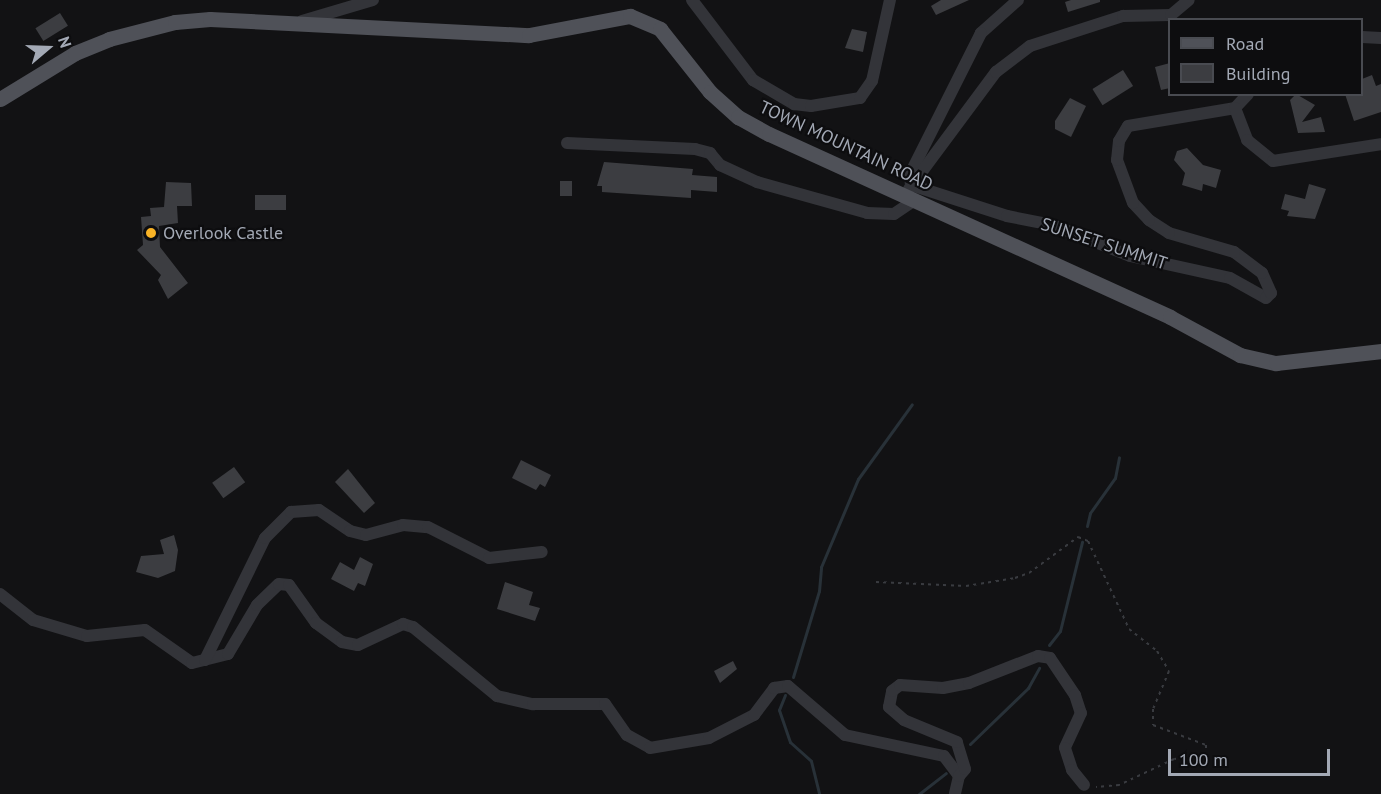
<!DOCTYPE html>
<style>
body{margin:0}
#map{position:relative;width:1381px;height:794px;overflow:hidden;background:#121214;font-family:"PT Sans",sans-serif}
div>[style]{position:absolute}
.stream>*{height:3px;margin:-1.5px;padding:0 1.5px;transform-origin:1.5px;border-radius:1.5px;background:#283138}
.building>*{inset:0;background:#3c3d41;transform-origin:0 0}
.path>*{height:2px;margin-top:-1px;transform-origin:0;background:repeating-linear-gradient(90deg,#393b40 0 3px,transparent 0 7.5px)}
.minor>*{height:12px;margin:-6px;padding:0 6px;transform-origin:6px;border-radius:6px;background:#333439}
.major>*{height:15px;margin:-7.5px;padding:0 7.5px;transform-origin:7.5px;border-radius:7.5px;background:#4f5158}
.dots>*{width:16px;height:16px;translate:-50% -50%;box-sizing:border-box;border:3px solid #0d0d0f;border-radius:50%}
span{translate:-50% -50%;white-space:nowrap;text-align:center;line-height:1.15;-webkit-text-stroke:4.5px #0d0d0f;paint-order:stroke}
.street-label{font-size:18px;color:#a3a9b5}
.poi-label{font-size:18px;color:#a3a9b5}
.left{translate:0 -50%;text-align:left}
.legend{position:absolute;left:1168px;top:18px;width:195px;height:78px;box-sizing:border-box;background:#0d0d0f;border:2px solid #494b51;margin:0;padding:8px 10px;list-style:none;font-size:18px;color:#a3a9b5}
.legend li{display:flex;align-items:center;gap:12px;height:30px}
.legend b{width:30px;border:2px solid #494b51}
.north{position:absolute;left:18px;top:18px;width:60px;height:60px;-webkit-text-stroke:4px #0d0d0f;paint-order:stroke;rotate:71deg;font-size:16px;font-weight:700;line-height:24px;text-align:center;color:#a3a9b5}
.north::after{content:'';display:block;margin:auto;width:21px;height:27px;background:#a3a9b5;clip-path:polygon(50% 0,100% 100%,50% 72%,0 100%)}
.scale{position:absolute;left:1168px;top:749px;width:162px;height:27px;box-sizing:border-box;border:3px solid #a3a9b5;border-top:0;padding-left:8px;font-size:18px;line-height:21px;white-space:nowrap;color:#a3a9b5;-webkit-text-stroke:4px #0d0d0f;paint-order:stroke}
</style>
<div id="map">
<div class="stream">
<i style="left:1087px;top:526px;width:13px;rotate:-77deg"></i>
<i style="left:1090px;top:513px;width:43px;rotate:-54.5deg"></i>
<i style="left:1115px;top:478px;width:21px;rotate:-79deg"></i>
<i style="left:1049px;top:645px;width:18px;rotate:-52deg"></i>
<i style="left:1060px;top:631px;width:92px;rotate:-76.1deg"></i>
<i style="left:793px;top:677px;width:90px;rotate:-73.2deg"></i>
<i style="left:819px;top:591px;width:24px;rotate:-85deg"></i>
<i style="left:821px;top:567px;width:95px;rotate:-67.2deg"></i>
<i style="left:858px;top:479px;width:92px;rotate:-54.2deg"></i>
<i style="left:785px;top:695px;width:16px;rotate:112deg"></i>
<i style="left:779px;top:710px;width:34px;rotate:71deg"></i>
<i style="left:790px;top:742px;width:28px;rotate:42deg"></i>
<i style="left:811px;top:761px;width:34px;rotate:76deg"></i>
<i style="left:970px;top:744px;width:81px;rotate:-44deg"></i>
<i style="left:1028px;top:688px;width:23px;rotate:-61deg"></i>
<i style="left:919px;top:794px;width:34px;rotate:-38deg"></i>
</div>
<div class="building">
<i style="clip-path:polygon(941px 0,969px 0,936px 15px,931px 6px)"></i>
<i style="clip-path:polygon(1071px 0,1100px 0,1100px 2px,1068px 12px,1065px 2px)"></i>
<i style="left:60px;top:13px;width:15px;height:29px;rotate:58deg"></i>
<i style="clip-path:polygon(852px 29px,867px 32px,863px 52px,845px 48px)"></i>
<i style="clip-path:polygon(1170px 63px,1170px 88px,1161px 90px,1155px 67px)"></i>
<i style="left:1123px;top:70px;width:19px;height:36px;rotate:58deg"></i>
<i style="clip-path:polygon(1372px 75px,1376px 86px,1381px 84px,1381px 112px,1354px 121px,1345px 94px,1362px 94px,1362px 79px)"></i>
<i style="clip-path:polygon(1296px 94px,1315px 105px,1302px 122px,1321px 117px,1325px 132px,1298px 133px,1290px 100px)"></i>
<i style="clip-path:polygon(1070px 98px,1086px 106px,1071px 137px,1055px 129px,1055px 121px)"></i>
<i style="clip-path:polygon(1187px 148px,1203px 165px,1221px 170px,1216px 188px,1203px 184px,1202px 191px,1182px 185px,1185px 173px,1174px 160px,1177px 151px)"></i>
<i style="clip-path:polygon(604px 162px,693px 169px,692px 175px,717px 177px,717px 192px,691px 190px,691px 198px,602px 192px,602px 186px,597px 186px)"></i>
<i style="left:560px;top:181px;width:12px;height:15px"></i>
<i style="clip-path:polygon(166px 182px,191px 183px,192px 206px,177px 206px,178px 223px,159px 226px,160px 247px,188px 283px,168px 299px,158px 280px,161px 275px,137px 250px,143px 245px,141px 217px,151px 216px,150px 208px,164px 207px)"></i>
<i style="clip-path:polygon(1309px 184px,1326px 189px,1315px 219px,1287px 216px,1289px 211px,1281px 209px,1285px 194px,1305px 199px)"></i>
<i style="left:286px;top:195px;width:15px;height:31px;rotate:90deg"></i>
<i style="clip-path:polygon(521px 460px,551px 475px,545px 487px,540px 484px,536px 490px,512px 478px)"></i>
<i style="left:234px;top:467px;width:19px;height:27px;rotate:54deg"></i>
<i style="clip-path:polygon(348px 469px,375px 503px,364px 513px,335px 482px)"></i>
<i style="clip-path:polygon(174px 535px,178px 550px,175px 571px,158px 578px,136px 572px,141px 556px,164px 554px,160px 540px)"></i>
<i style="clip-path:polygon(360px 557px,373px 564px,365px 586px,358px 583px,354px 591px,331px 579px,340px 562px,354px 570px)"></i>
<i style="clip-path:polygon(505px 582px,533px 592px,529px 605px,540px 608px,535px 621px,497px 609px)"></i>
<i style="clip-path:polygon(733px 661px,737px 669px,720px 683px,714px 671px)"></i>
</div>
<div class="path">
<i style="left:876px;top:582px;width:90px;rotate:2.5deg"></i>
<i style="left:966px;top:586px;width:50px;rotate:-9.3deg"></i>
<i style="left:1015px;top:578px;width:15px;rotate:-20deg"></i>
<i style="left:1029px;top:573px;width:61px;rotate:-36.3deg"></i>
<i style="left:1078px;top:537px;width:11px;rotate:22deg"></i>
<i style="left:1088px;top:541px;width:97px;rotate:65deg"></i>
<i style="left:1129px;top:629px;width:36px;rotate:38deg"></i>
<i style="left:1157px;top:651px;width:23px;rotate:59deg"></i>
<i style="left:1169px;top:671px;width:41px;rotate:112.8deg"></i>
<i style="left:1153px;top:709px;width:16px;rotate:90deg"></i>
<i style="left:1153px;top:725px;width:57px;rotate:20.7deg"></i>
<i style="left:1206px;top:745px;width:10px;rotate:90deg"></i>
<i style="left:1206px;top:755px;width:32px;rotate:173deg"></i>
<i style="left:1174px;top:759px;width:61px;rotate:154.7deg"></i>
<i style="left:1119px;top:785px;width:23px;rotate:175deg"></i>
</div>
<div class="minor">
<i style="left:692px;top:0;width:101px;rotate:52.7deg"></i>
<i style="left:753px;top:80px;width:48px;rotate:30.3deg"></i>
<i style="left:794px;top:104px;width:17px;rotate:7deg"></i>
<i style="left:811px;top:106px;width:50px;rotate:-9.3deg"></i>
<i style="left:860px;top:98px;width:21px;rotate:-55deg"></i>
<i style="left:872px;top:81px;width:83px;rotate:-77.5deg"></i>
<i style="left:1018px;top:0;width:50px;rotate:138.3deg"></i>
<i style="left:981px;top:33px;width:158px;rotate:116.7deg"></i>
<i style="left:910px;top:174px;width:11px;rotate:85deg"></i>
<i style="left:911px;top:185px;width:101px;rotate:17.9deg"></i>
<i style="left:1007px;top:216px;width:47px;rotate:11.1deg"></i>
<i style="left:1053px;top:225px;width:83px;rotate:21.9deg"></i>
<i style="left:1130px;top:256px;width:102px;rotate:12.4deg"></i>
<i style="left:1230px;top:278px;width:41px;rotate:29.1deg"></i>
<i style="left:1266px;top:298px;width:7px;rotate:-45deg"></i>
<i style="left:1271px;top:293px;width:22px;rotate:-114deg"></i>
<i style="left:1262px;top:273px;width:35px;rotate:-143deg"></i>
<i style="left:1234px;top:252px;width:68px;rotate:-163.7deg"></i>
<i style="left:1169px;top:233px;width:24px;rotate:-147deg"></i>
<i style="left:1149px;top:220px;width:23px;rotate:-133deg"></i>
<i style="left:1133px;top:203px;width:46px;rotate:-110.4deg"></i>
<i style="left:1117px;top:160px;width:19px;rotate:-84deg"></i>
<i style="left:1119px;top:141px;width:17px;rotate:-59deg"></i>
<i style="left:1128px;top:126px;width:109px;rotate:-9.5deg"></i>
<i style="left:1235px;top:108px;width:19px;rotate:-47deg"></i>
<i style="left:302px;top:21px;width:74px;rotate:-16.5deg"></i>
<i style="left:1362px;top:37px;width:19px;rotate:3deg"></i>
<i style="left:1235px;top:108px;width:34px;rotate:69deg"></i>
<i style="left:1247px;top:140px;width:33px;rotate:39deg"></i>
<i style="left:1273px;top:161px;width:109px;rotate:-8.9deg"></i>
<i style="left:567px;top:143px;width:128px;rotate:2.7deg"></i>
<i style="left:695px;top:149px;width:16px;rotate:15deg"></i>
<i style="left:710px;top:153px;width:16px;rotate:50deg"></i>
<i style="left:720px;top:165px;width:41px;rotate:24.7deg"></i>
<i style="left:757px;top:182px;width:114px;rotate:15.7deg"></i>
<i style="left:867px;top:213px;width:27px;rotate:2deg"></i>
<i style="left:894px;top:214px;width:25px;rotate:-34deg"></i>
<i style="left:909px;top:189px;width:146px;rotate:-53.4deg"></i>
<i style="left:996px;top:72px;width:43px;rotate:-37.4deg"></i>
<i style="left:1030px;top:46px;width:98px;rotate:-17.9deg"></i>
<i style="left:1123px;top:16px;width:48px;rotate:-1.2deg"></i>
<i style="left:1171px;top:15px;width:23px;rotate:-40deg"></i>
<i style="left:0;top:594px;width:42px;rotate:38.2deg"></i>
<i style="left:33px;top:620px;width:56px;rotate:16.5deg"></i>
<i style="left:87px;top:636px;width:58px;rotate:-5.9deg"></i>
<i style="left:145px;top:630px;width:57px;rotate:35.1deg"></i>
<i style="left:192px;top:663px;width:37px;rotate:-14deg"></i>
<i style="left:228px;top:654px;width:57px;rotate:-59.4deg"></i>
<i style="left:257px;top:605px;width:30px;rotate:-44deg"></i>
<i style="left:279px;top:584px;width:10px;rotate:6deg"></i>
<i style="left:289px;top:585px;width:47px;rotate:54.6deg"></i>
<i style="left:316px;top:623px;width:32px;rotate:36deg"></i>
<i style="left:342px;top:642px;width:16px;rotate:11deg"></i>
<i style="left:358px;top:645px;width:50px;rotate:-25deg"></i>
<i style="left:403px;top:624px;width:10px;rotate:17deg"></i>
<i style="left:413px;top:627px;width:109px;rotate:39.4deg"></i>
<i style="left:497px;top:696px;width:37px;rotate:13deg"></i>
<i style="left:533px;top:704px;width:72px"></i>
<i style="left:605px;top:704px;width:38px;rotate:55deg"></i>
<i style="left:627px;top:735px;width:26px;rotate:29deg"></i>
<i style="left:650px;top:748px;width:60px;rotate:-9.6deg"></i>
<i style="left:709px;top:738px;width:51px;rotate:-27.1deg"></i>
<i style="left:754px;top:715px;width:34px;rotate:-53deg"></i>
<i style="left:774px;top:688px;width:14px;rotate:-8deg"></i>
<i style="left:788px;top:686px;width:75px;rotate:40.7deg"></i>
<i style="left:845px;top:735px;width:101px;rotate:12deg"></i>
<i style="left:944px;top:756px;width:25px;rotate:53deg"></i>
<i style="left:959px;top:776px;width:18px;rotate:103deg"></i>
<i style="left:205px;top:660px;width:136px;rotate:-63.8deg"></i>
<i style="left:265px;top:538px;width:37px;rotate:-45deg"></i>
<i style="left:291px;top:512px;width:28px;rotate:-4deg"></i>
<i style="left:319px;top:510px;width:37px;rotate:34deg"></i>
<i style="left:350px;top:531px;width:16px;rotate:14deg"></i>
<i style="left:366px;top:535px;width:38px;rotate:-15deg"></i>
<i style="left:403px;top:525px;width:25px;rotate:5deg"></i>
<i style="left:428px;top:527px;width:68px;rotate:26.9deg"></i>
<i style="left:489px;top:558px;width:53px;rotate:-6.5deg"></i>
<i style="left:959px;top:776px;width:9px;rotate:-49deg"></i>
<i style="left:965px;top:769px;width:28px;rotate:-107deg"></i>
<i style="left:957px;top:742px;width:57px;rotate:-157.5deg"></i>
<i style="left:904px;top:720px;width:20px;rotate:-139deg"></i>
<i style="left:889px;top:707px;width:16px;rotate:-79deg"></i>
<i style="left:892px;top:691px;width:10px;rotate:-37deg"></i>
<i style="left:900px;top:685px;width:43px;rotate:4deg"></i>
<i style="left:943px;top:688px;width:26px;rotate:-11deg"></i>
<i style="left:969px;top:683px;width:74px;rotate:-21.4deg"></i>
<i style="left:1038px;top:656px;width:12px;rotate:9deg"></i>
<i style="left:1050px;top:658px;width:45px;rotate:56deg"></i>
<i style="left:1075px;top:695px;width:19px;rotate:72deg"></i>
<i style="left:1081px;top:713px;width:38px;rotate:115deg"></i>
<i style="left:1065px;top:748px;width:23px;rotate:72deg"></i>
<i style="left:1072px;top:770px;width:19px;rotate:51deg"></i>
</div>
<div class="major">
<i style="left:0;top:99px;width:88px;rotate:-31.5deg"></i>
<i style="left:75px;top:53px;width:37px;rotate:-22deg"></i>
<i style="left:109px;top:39px;width:68px;rotate:-14.4deg"></i>
<i style="left:175px;top:22px;width:35px;rotate:-5deg"></i>
<i style="left:210px;top:19px;width:319px;rotate:2.9deg"></i>
<i style="left:529px;top:35px;width:103px;rotate:-10.7deg"></i>
<i style="left:630px;top:16px;width:33px;rotate:23deg"></i>
<i style="left:660px;top:29px;width:80px;rotate:51.6deg"></i>
<i style="left:710px;top:92px;width:38px;rotate:42deg"></i>
<i style="left:738px;top:117px;width:35px;rotate:29deg"></i>
<i style="left:769px;top:134px;width:441px;rotate:24.5deg"></i>
<i style="left:1170px;top:317px;width:80px;rotate:28.5deg"></i>
<i style="left:1240px;top:355px;width:37px;rotate:13deg"></i>
<i style="left:1276px;top:363px;width:106px;rotate:-6.5deg"></i>
</div>
<div class="dots">
<i style="left:151px;top:233px;background:#f9b326"></i>
</div>
<div class="street-label">
<span style="left:846px;top:146px;rotate:25deg">TOWN MOUNTAIN ROAD</span>
<span style="left:1104px;top:244px;rotate:18deg">SUNSET SUMMIT</span>
</div>
<div class="poi-label">
<span class="left" style="left:163px;top:233px">Overlook Castle</span>
</div>
<ul class="legend">
<li><b style="height:8px;background:#4f5158"></b>Road</li>
<li><b style="height:16px;background:#3c3d41"></b>Building</li>
</ul>
<div class="north">N</div>
<div class="scale">100 m</div>
</div>
